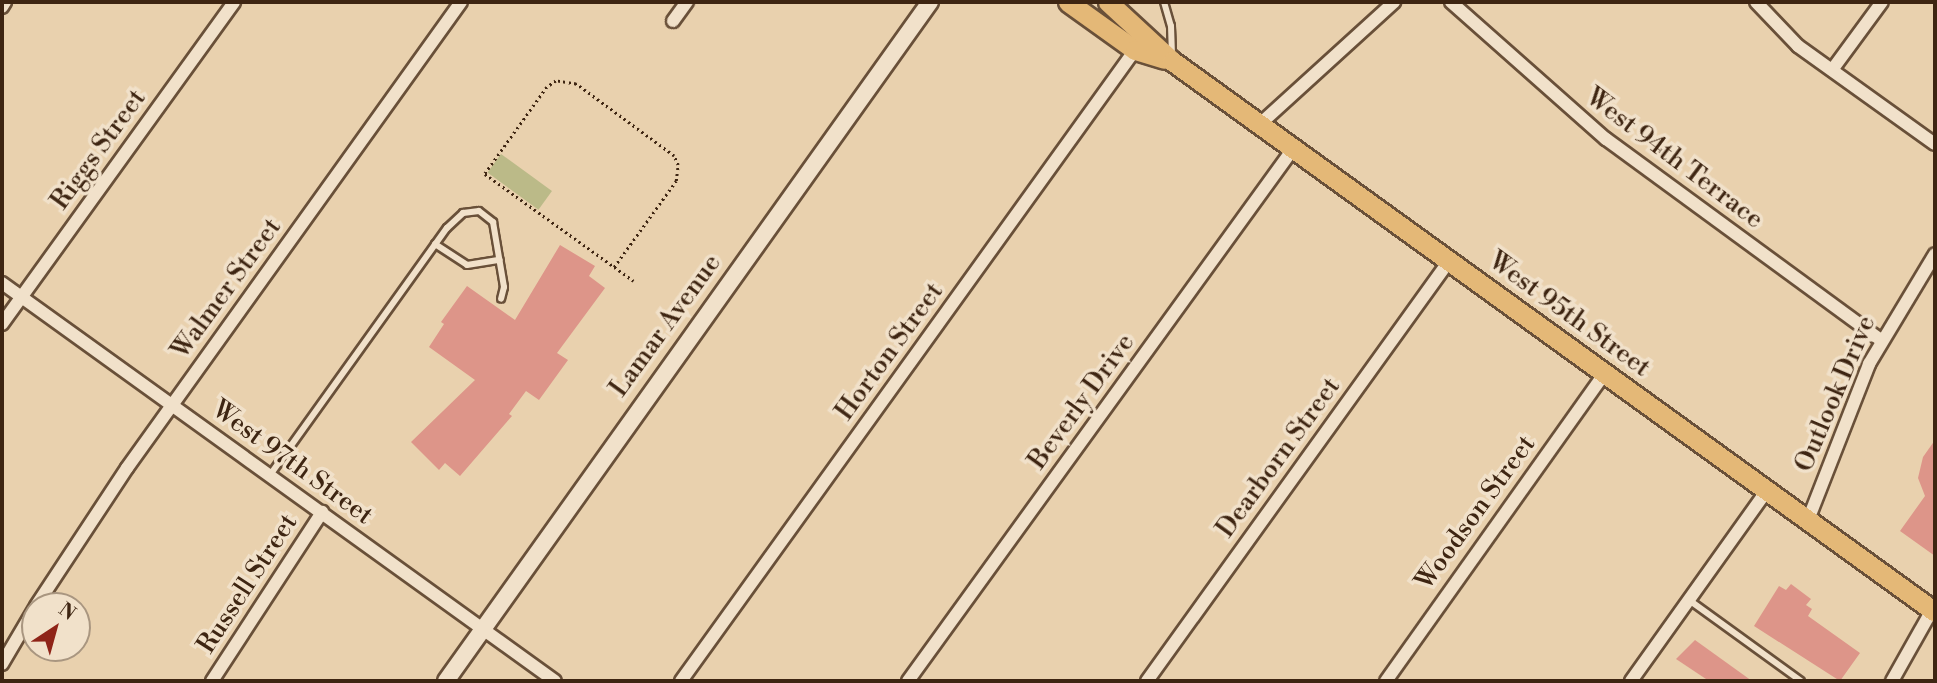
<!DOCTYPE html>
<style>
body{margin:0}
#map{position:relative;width:1937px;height:683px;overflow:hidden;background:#e9d1ae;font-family:"Libre Bodoni",serif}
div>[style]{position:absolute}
.green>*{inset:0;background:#bbba88;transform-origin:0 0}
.building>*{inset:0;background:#dd9589}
.path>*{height:2.5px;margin-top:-1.25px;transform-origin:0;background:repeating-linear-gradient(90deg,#3e2512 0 2px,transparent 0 5.5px)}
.roads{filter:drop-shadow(2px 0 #695039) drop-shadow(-2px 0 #695039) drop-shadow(0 2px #695039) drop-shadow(0 -2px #695039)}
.service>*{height:6px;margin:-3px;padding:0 3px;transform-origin:3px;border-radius:3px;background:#f1e1ca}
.minor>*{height:12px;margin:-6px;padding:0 6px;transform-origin:6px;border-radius:6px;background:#f1e1ca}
.tertiary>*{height:16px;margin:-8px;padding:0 8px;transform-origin:8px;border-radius:8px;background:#f1e1ca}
.primary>*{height:19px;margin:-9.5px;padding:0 9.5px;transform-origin:9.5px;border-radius:9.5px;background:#e4b877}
span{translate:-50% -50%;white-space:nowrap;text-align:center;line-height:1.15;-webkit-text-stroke:7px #f1e1ca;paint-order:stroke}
.street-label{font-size:26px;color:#3e2512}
.frame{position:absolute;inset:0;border:4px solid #3e2512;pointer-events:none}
.north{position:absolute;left:21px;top:592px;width:70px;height:70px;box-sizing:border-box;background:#f1e1ca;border:2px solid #a99680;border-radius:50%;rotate:36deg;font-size:19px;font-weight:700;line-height:28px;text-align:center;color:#3e2512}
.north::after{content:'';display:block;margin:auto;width:24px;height:32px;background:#8f2418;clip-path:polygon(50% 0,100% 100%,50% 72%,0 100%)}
</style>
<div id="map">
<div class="green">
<i style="left:501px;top:154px;width:63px;height:23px;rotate:36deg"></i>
</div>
<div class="building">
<i style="clip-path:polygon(560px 245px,595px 266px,589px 276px,605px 288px,557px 353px,568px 360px,539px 400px,526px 391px,509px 414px,512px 416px,460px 476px,445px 463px,439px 470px,411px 442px,475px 380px,429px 347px,444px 324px,441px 322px,467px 286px,515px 320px)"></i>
<i style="clip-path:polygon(1935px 440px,1935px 556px,1900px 531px,1925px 496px,1918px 478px,1923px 457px)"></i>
<i style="clip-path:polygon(1791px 584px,1811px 599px,1806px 605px,1812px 609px,1808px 616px,1860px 653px,1840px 681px,1754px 626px,1779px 586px,1786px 590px)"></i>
<i style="clip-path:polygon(1695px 640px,1752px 681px,1709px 681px,1676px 659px)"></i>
</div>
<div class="path">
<i style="left:614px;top:267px;width:106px;rotate:-54.2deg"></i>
<i style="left:676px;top:181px;width:16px;rotate:-83deg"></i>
<i style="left:678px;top:165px;width:10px;rotate:-114deg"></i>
<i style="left:674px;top:156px;width:122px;rotate:-143.7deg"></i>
<i style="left:576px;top:84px;width:20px;rotate:-171deg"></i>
<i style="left:556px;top:81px;width:11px;rotate:146deg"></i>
<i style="left:547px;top:87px;width:107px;rotate:125.5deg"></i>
<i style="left:485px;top:174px;width:183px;rotate:35.7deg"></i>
</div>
<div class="roads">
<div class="service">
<i style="left:1164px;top:2px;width:25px;rotate:74deg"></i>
<i style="left:1171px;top:26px;width:29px;rotate:88deg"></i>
<i style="left:435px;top:244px;width:38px;rotate:33deg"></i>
<i style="left:467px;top:265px;width:33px;rotate:-9deg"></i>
<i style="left:270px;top:475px;width:304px;rotate:-54.4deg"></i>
<i style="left:447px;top:228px;width:22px;rotate:-43deg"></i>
<i style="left:463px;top:213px;width:16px;rotate:-7deg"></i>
<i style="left:479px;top:211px;width:18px;rotate:38deg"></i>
<i style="left:493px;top:222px;width:66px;rotate:80.4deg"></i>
<i style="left:504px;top:287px;width:12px;rotate:104deg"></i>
<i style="left:1689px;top:600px;width:138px;rotate:35.9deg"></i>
</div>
<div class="minor">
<i style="left:1451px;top:2px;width:207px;rotate:41.5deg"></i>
<i style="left:1606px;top:139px;width:341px;rotate:36.2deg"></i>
<i style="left:1756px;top:2px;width:61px;rotate:46.3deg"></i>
<i style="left:1798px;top:46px;width:168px;rotate:35.6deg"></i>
<i style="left:2px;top:7px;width:6px;rotate:-59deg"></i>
<i style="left:673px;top:21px;width:24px;rotate:-54deg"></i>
<i style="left:1832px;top:70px;width:84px;rotate:-53.7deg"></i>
<i style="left:1259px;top:125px;width:183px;rotate:-42.3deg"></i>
<i style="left:2px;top:283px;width:681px;rotate:35.74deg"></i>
<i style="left:2px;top:324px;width:397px;rotate:-54.2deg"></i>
<i style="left:1808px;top:520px;width:168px;rotate:-68.6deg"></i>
<i style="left:1869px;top:364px;width:128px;rotate:-59deg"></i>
<i style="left:36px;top:606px;width:165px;rotate:-56.6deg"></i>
<i style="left:127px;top:468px;width:573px;rotate:-54.37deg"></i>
<i style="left:2px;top:664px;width:65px;rotate:-59.5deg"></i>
<i style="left:212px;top:681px;width:202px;rotate:-56.9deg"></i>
<i style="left:681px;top:681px;width:777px;rotate:-54.27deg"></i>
<i style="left:908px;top:681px;width:657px;rotate:-54.11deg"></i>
<i style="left:1147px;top:681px;width:517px;rotate:-54.28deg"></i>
<i style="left:1386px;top:681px;width:378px;rotate:-54.6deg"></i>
<i style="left:1631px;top:681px;width:234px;rotate:-54.5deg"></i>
<i style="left:1892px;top:681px;width:81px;rotate:-60.6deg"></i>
</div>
<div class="tertiary">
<i style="left:446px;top:681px;width:834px;rotate:-54.52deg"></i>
</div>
<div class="primary">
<i style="left:1068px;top:2px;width:82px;rotate:35.6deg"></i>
<i style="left:1135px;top:50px;width:30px;rotate:17deg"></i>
<i style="left:1108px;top:2px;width:87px;rotate:42.7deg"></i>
<i style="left:1172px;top:61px;width:941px;rotate:35.83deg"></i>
</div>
</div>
<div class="street-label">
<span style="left:99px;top:150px;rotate:-54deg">Riggs Street</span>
<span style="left:1674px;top:159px;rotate:37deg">West 94th Terrace</span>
<span style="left:227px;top:289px;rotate:-54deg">Walmer Street</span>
<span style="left:1569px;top:315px;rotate:36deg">West 95th Street</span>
<span style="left:666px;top:326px;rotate:-54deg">Lamar Avenue</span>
<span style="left:890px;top:352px;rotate:-54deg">Horton Street</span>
<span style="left:1836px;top:394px;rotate:-67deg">Outlook Drive</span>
<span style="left:1082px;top:402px;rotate:-54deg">Beverly Drive</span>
<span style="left:1279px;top:458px;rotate:-54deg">Dearborn Street</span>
<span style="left:292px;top:463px;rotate:36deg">West 97th Street</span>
<span style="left:1476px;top:513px;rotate:-54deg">Woodson Street</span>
<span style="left:248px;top:584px;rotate:-57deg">Russell Street</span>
</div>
<div class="frame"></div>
<div class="north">N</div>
</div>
